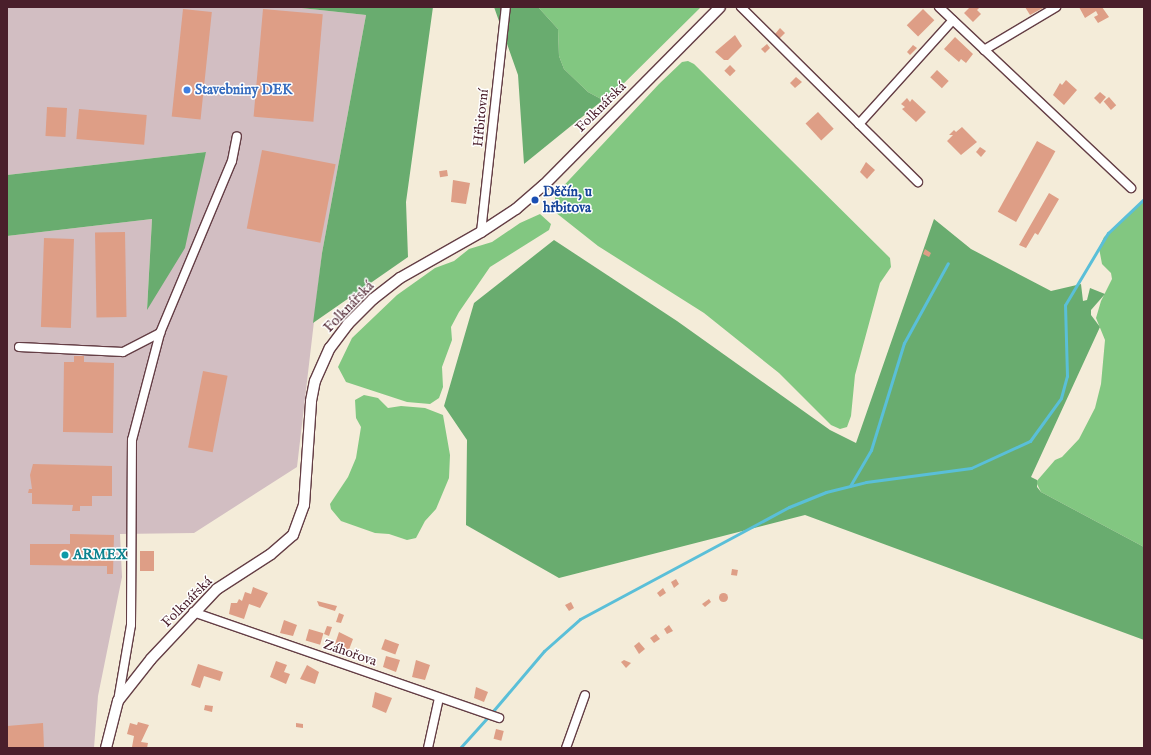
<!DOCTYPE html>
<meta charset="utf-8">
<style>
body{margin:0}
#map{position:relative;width:1151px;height:755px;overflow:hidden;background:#f4ecd9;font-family:"IM FELL English",serif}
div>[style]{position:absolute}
.industrial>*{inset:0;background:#d2bec2}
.green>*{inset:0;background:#82c781}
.forest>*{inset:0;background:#69ac6f}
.stream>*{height:3px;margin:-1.5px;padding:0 1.5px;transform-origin:1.5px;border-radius:1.5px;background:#5abfd8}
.building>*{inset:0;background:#de9e86;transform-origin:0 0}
.round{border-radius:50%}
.roads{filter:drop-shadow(1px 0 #643e45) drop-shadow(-1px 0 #643e45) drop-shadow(0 1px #643e45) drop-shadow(0 -1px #643e45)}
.minor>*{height:8px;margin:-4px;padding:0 4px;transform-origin:4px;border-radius:4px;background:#fff}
.tertiary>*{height:10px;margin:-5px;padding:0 5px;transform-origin:5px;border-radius:5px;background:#fff}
.dots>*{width:11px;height:11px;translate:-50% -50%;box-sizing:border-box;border:2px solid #fff;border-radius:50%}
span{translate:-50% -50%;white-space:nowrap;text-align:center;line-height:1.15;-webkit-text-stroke:3px #fff;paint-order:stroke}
.shop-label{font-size:14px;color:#366cbe;font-weight:700}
.left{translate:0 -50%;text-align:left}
.street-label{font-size:14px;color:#4a1f2b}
.transit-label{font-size:14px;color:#164399;font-weight:700}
.culture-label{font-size:14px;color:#0d838f;font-weight:700}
.frame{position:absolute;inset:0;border:8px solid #4a1f2b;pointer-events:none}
</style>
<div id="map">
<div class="industrial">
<i style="clip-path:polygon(7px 7px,292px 7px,366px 15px,322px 253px,297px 467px,194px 533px,120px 534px,122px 577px,98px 696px,94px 748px,7px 748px,7px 236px,152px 219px,147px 309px,206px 152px,7px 175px)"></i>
</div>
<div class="green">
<i style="clip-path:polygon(538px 7px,701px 7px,610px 97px,603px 100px,588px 92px,564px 69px,559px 56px,558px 29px)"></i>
<i style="clip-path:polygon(688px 61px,694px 64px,890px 258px,891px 267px,880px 283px,855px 375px,851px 416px,847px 427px,840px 429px,831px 425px,779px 373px,704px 313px,598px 246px,555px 212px,555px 195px,659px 84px,682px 62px)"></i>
<i style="clip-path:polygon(1144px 201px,1144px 547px,1041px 492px,1036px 482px,1055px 460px,1062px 457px,1079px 439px,1095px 408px,1101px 384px,1105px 340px,1096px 318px,1101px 301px,1112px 279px,1111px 273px,1102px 264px,1099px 248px,1104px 237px)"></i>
<i style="clip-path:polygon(540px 214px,551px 224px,549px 230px,490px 267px,459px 312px,451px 327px,452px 340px,442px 367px,443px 387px,439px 398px,430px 404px,407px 402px,346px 382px,338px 367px,352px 338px,397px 295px,435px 268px,454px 261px,469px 249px,492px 242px,520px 223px)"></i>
<i style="clip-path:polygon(364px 395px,378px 398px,388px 408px,401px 406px,425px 408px,443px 415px,450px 455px,449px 478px,436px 509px,425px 521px,416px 538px,407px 540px,389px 534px,375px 533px,341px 521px,331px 509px,330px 504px,348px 477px,356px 458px,361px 427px,356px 418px,355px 400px)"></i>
</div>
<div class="forest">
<i style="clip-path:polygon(292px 7px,433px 7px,406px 202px,408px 257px,313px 323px,322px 253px,366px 15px)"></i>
<i style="clip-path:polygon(494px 7px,538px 7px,558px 29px,559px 56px,564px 69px,588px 92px,603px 100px,524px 164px,518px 75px)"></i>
<i style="clip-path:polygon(206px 152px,185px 248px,147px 310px,152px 219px,7px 236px,7px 175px)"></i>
<i style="clip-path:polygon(934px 219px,971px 249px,1051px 291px,1081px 284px,1083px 301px,1087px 300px,1090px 288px,1105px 294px,1091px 310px,1091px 315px,1100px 327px,1031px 477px,1037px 480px,1037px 487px,1041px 492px,1144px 547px,1144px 640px,805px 515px,559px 578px,466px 525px,467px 440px,444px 406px,474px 303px,554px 240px,677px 321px,830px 430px,856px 443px)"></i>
</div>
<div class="stream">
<i style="left:850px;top:486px;width:42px;rotate:-59.7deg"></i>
<i style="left:871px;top:450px;width:112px;rotate:-72.9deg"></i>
<i style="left:904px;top:343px;width:91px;rotate:-61.2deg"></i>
<i style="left:493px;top:711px;width:79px;rotate:-49.6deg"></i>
<i style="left:544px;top:651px;width:48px;rotate:-41.6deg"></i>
<i style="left:580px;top:619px;width:237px;rotate:-28.2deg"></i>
<i style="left:789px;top:507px;width:40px;rotate:-22deg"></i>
<i style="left:826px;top:492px;width:41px;rotate:-14deg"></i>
<i style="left:866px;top:482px;width:106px;rotate:-7.6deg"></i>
<i style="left:971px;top:468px;width:65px;rotate:-24.6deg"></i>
<i style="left:1030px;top:441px;width:53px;rotate:-54.2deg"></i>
<i style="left:1061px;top:398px;width:23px;rotate:-75deg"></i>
<i style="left:1067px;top:376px;width:71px;rotate:-91.6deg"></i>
<i style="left:1065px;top:305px;width:84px;rotate:-59.2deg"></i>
<i style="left:1108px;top:233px;width:50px;rotate:-43.4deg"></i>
<i style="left:460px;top:748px;width:40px;rotate:-48deg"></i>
</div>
<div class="building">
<i style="clip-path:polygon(970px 7px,980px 7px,977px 10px,981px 14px,973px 22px,964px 13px)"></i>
<i style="clip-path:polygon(1025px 7px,1042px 7px,1043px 8px,1030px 15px)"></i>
<i style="clip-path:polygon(1079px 7px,1102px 7px,1109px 17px,1098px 23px,1094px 17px,1098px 15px,1096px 11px,1085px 18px)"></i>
<i style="left:183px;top:9px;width:29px;height:108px;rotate:6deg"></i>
<i style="left:263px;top:9px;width:60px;height:108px;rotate:5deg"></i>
<i style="left:923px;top:9px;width:16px;height:23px;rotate:45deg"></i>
<i style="clip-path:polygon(780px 28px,785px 33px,779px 39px,775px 34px)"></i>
<i style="clip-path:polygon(735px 35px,742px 46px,728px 60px,724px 60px,715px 52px)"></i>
<i style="clip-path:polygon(955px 37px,973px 54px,966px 63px,961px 59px,959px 62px,944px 49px)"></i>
<i style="clip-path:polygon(767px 44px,770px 48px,765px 53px,761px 49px)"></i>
<i style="clip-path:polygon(913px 45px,917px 48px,910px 55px,907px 52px)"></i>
<i style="left:730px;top:65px;width:8px;height:8px;rotate:45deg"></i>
<i style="left:937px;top:70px;width:16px;height:10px;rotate:43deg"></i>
<i style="clip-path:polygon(796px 77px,802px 82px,795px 88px,790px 83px)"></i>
<i style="clip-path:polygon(1066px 80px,1077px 90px,1064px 105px,1053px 95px,1060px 83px,1062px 85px)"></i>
<i style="clip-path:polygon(1100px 92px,1106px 97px,1100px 104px,1094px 98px)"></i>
<i style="left:1109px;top:97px;width:11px;height:7px;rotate:49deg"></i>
<i style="clip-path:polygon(907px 98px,910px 102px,912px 99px,926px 112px,916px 122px,902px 109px,905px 107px,901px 104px)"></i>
<i style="left:47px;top:107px;width:20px;height:29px;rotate:3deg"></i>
<i style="left:79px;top:109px;width:68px;height:30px;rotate:5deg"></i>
<i style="left:818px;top:112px;width:23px;height:17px;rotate:47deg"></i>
<i style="clip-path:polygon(962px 127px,977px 142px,961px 155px,947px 141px,953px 135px,949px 135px,954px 130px,956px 132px)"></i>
<i style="left:1037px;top:141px;width:21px;height:81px;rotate:29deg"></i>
<i style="clip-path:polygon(980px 147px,986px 151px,981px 157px,976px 152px)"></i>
<i style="left:262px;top:150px;width:75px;height:80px;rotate:11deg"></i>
<i style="clip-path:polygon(866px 162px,875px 170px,867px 179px,860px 172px)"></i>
<i style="left:447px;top:170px;width:6px;height:8px;rotate:81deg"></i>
<i style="clip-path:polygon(453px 180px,470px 183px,466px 204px,451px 202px)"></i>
<i style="clip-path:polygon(1049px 193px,1059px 199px,1038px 235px,1035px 233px,1026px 248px,1019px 245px)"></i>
<i style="left:125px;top:232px;width:85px;height:30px;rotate:89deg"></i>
<i style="left:44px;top:238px;width:30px;height:89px;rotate:2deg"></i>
<i style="clip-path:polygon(925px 249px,931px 253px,929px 257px,923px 254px)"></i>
<i style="clip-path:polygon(74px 356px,84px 356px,84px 362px,114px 363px,113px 433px,63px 432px,64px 362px,74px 362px)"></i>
<i style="left:203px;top:371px;width:25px;height:78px;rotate:11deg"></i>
<i style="clip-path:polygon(33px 464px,112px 466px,112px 496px,92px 496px,92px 506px,80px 506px,80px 511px,72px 511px,73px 505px,32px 504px,32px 493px,28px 493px,29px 489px,32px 489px,30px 475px)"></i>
<i style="clip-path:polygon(70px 534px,114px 535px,113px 574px,107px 574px,107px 566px,30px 565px,30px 544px,70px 544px)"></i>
<i style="left:140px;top:551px;width:14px;height:20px"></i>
<i style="left:732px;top:569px;width:6px;height:6px;rotate:9deg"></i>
<i style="clip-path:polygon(676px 579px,679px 584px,674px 588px,671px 582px)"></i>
<i style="clip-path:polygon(253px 587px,268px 593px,260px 608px,249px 604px,244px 619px,229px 614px,231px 603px,237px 603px,239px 599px,242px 601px,245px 592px,251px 594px)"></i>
<i style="clip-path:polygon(663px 588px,666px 593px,660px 597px,657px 593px)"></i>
<i class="round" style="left:718.5px;top:592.5px;width:9px;height:9px"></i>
<i style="clip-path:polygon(709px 599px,711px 602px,705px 607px,702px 604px)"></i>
<i style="clip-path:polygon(317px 601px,337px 606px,335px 611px,319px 606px)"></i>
<i style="clip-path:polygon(571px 602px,574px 608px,569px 611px,565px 605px)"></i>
<i style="clip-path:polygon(339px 613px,344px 615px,341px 623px,336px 622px)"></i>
<i style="clip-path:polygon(284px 620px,297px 625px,293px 636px,280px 633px)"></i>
<i style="clip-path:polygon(669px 625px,673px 631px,667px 634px,664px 629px)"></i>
<i style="clip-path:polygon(327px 626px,332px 627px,329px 636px,324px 634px)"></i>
<i style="left:309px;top:629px;width:15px;height:12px;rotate:16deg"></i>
<i style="clip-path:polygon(339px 632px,353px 639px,347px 655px,333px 650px)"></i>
<i style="clip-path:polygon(656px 634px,660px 639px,654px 643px,650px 638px)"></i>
<i style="left:385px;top:639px;width:15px;height:11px;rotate:20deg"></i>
<i style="clip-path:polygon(639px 642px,645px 649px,639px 654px,634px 646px)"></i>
<i style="clip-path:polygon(386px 656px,400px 660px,396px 672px,383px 667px)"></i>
<i style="clip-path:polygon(416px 660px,430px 665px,425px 680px,412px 677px)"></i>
<i style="clip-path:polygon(624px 660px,631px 663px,626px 668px,621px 662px)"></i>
<i style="clip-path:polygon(276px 661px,287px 665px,284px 672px,290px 674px,286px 684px,270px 677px)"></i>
<i style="clip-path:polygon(198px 664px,223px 672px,220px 681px,204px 676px,200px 688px,191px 685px)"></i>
<i style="clip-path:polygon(307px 665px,319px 672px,315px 684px,300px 679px)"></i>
<i style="clip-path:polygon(476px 687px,488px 692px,484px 702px,474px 698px)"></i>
<i style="clip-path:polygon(375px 692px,392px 698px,386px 713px,372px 707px)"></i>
<i style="clip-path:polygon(205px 705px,213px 706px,212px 712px,204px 710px)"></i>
<i style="clip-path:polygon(138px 722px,149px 725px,141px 742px,148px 743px,147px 748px,132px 747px,134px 736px,127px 734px,130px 723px,137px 725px)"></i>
<i style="clip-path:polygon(43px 723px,44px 748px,7px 748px,7px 726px)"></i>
<i style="clip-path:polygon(296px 723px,303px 724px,303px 728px,296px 727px)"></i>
<i style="left:496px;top:729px;width:8px;height:10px;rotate:14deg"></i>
</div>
<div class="roads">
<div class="minor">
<i style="left:741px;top:7px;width:249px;rotate:44.7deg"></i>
<i style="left:939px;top:7px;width:264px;rotate:43.3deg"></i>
<i style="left:984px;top:50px;width:84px;rotate:-30.8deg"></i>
<i style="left:859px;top:124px;width:140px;rotate:-47.9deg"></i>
<i style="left:481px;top:232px;width:226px;rotate:-83.7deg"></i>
<i style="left:19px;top:347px;width:104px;rotate:2.8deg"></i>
<i style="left:123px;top:352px;width:42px;rotate:-27.2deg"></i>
<i style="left:193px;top:612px;width:324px;rotate:19.1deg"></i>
<i style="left:118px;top:701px;width:77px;rotate:-80.3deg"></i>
<i style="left:131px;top:625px;width:185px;rotate:-89.7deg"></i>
<i style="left:132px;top:440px;width:111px;rotate:-75.3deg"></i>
<i style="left:160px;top:333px;width:186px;rotate:-67.3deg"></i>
<i style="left:232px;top:161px;width:25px;rotate:-79deg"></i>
<i style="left:428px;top:748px;width:51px;rotate:-77.6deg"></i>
<i style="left:566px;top:748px;width:56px;rotate:-70.3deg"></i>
</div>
<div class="tertiary">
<i style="left:106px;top:748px;width:49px;rotate:-75.7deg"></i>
<i style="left:118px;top:701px;width:53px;rotate:-51.8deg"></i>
<i style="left:151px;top:659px;width:96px;rotate:-46.7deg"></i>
<i style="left:217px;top:589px;width:64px;rotate:-32.9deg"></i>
<i style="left:271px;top:554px;width:29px;rotate:-41deg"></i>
<i style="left:293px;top:535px;width:32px;rotate:-70deg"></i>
<i style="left:304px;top:505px;width:104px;rotate:-86.1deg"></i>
<i style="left:311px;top:401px;width:20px;rotate:-79deg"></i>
<i style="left:315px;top:381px;width:36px;rotate:-66deg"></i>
<i style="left:330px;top:348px;width:30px;rotate:-53deg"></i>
<i style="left:348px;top:324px;width:35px;rotate:-45deg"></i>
<i style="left:373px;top:299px;width:34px;rotate:-38deg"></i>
<i style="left:400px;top:278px;width:93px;rotate:-29.6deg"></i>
<i style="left:481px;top:232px;width:42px;rotate:-33.3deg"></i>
<i style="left:516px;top:209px;width:37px;rotate:-41deg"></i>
<i style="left:544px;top:185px;width:250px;rotate:-45.3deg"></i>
</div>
</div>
<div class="dots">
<i style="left:187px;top:90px;background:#3f7fe0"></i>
<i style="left:535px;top:200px;background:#1a4fb4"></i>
<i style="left:65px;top:555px;background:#0f9aa8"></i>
</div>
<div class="shop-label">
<span class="left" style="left:195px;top:90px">Stavebniny DEK</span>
</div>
<div class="street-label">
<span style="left:601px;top:107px;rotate:-45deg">Folknářská</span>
<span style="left:481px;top:118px;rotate:-84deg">Hřbitovní</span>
<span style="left:349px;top:307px;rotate:-46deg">Folknářská</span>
<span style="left:187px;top:602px;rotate:-45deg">Folknářská</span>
<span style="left:350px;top:653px;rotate:19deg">Záhořova</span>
</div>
<div class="transit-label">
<span class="left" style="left:543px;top:200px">Děčín, u<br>hřbitova</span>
</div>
<div class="culture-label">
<span class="left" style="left:73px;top:555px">ARMEX</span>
</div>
<div class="frame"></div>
</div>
